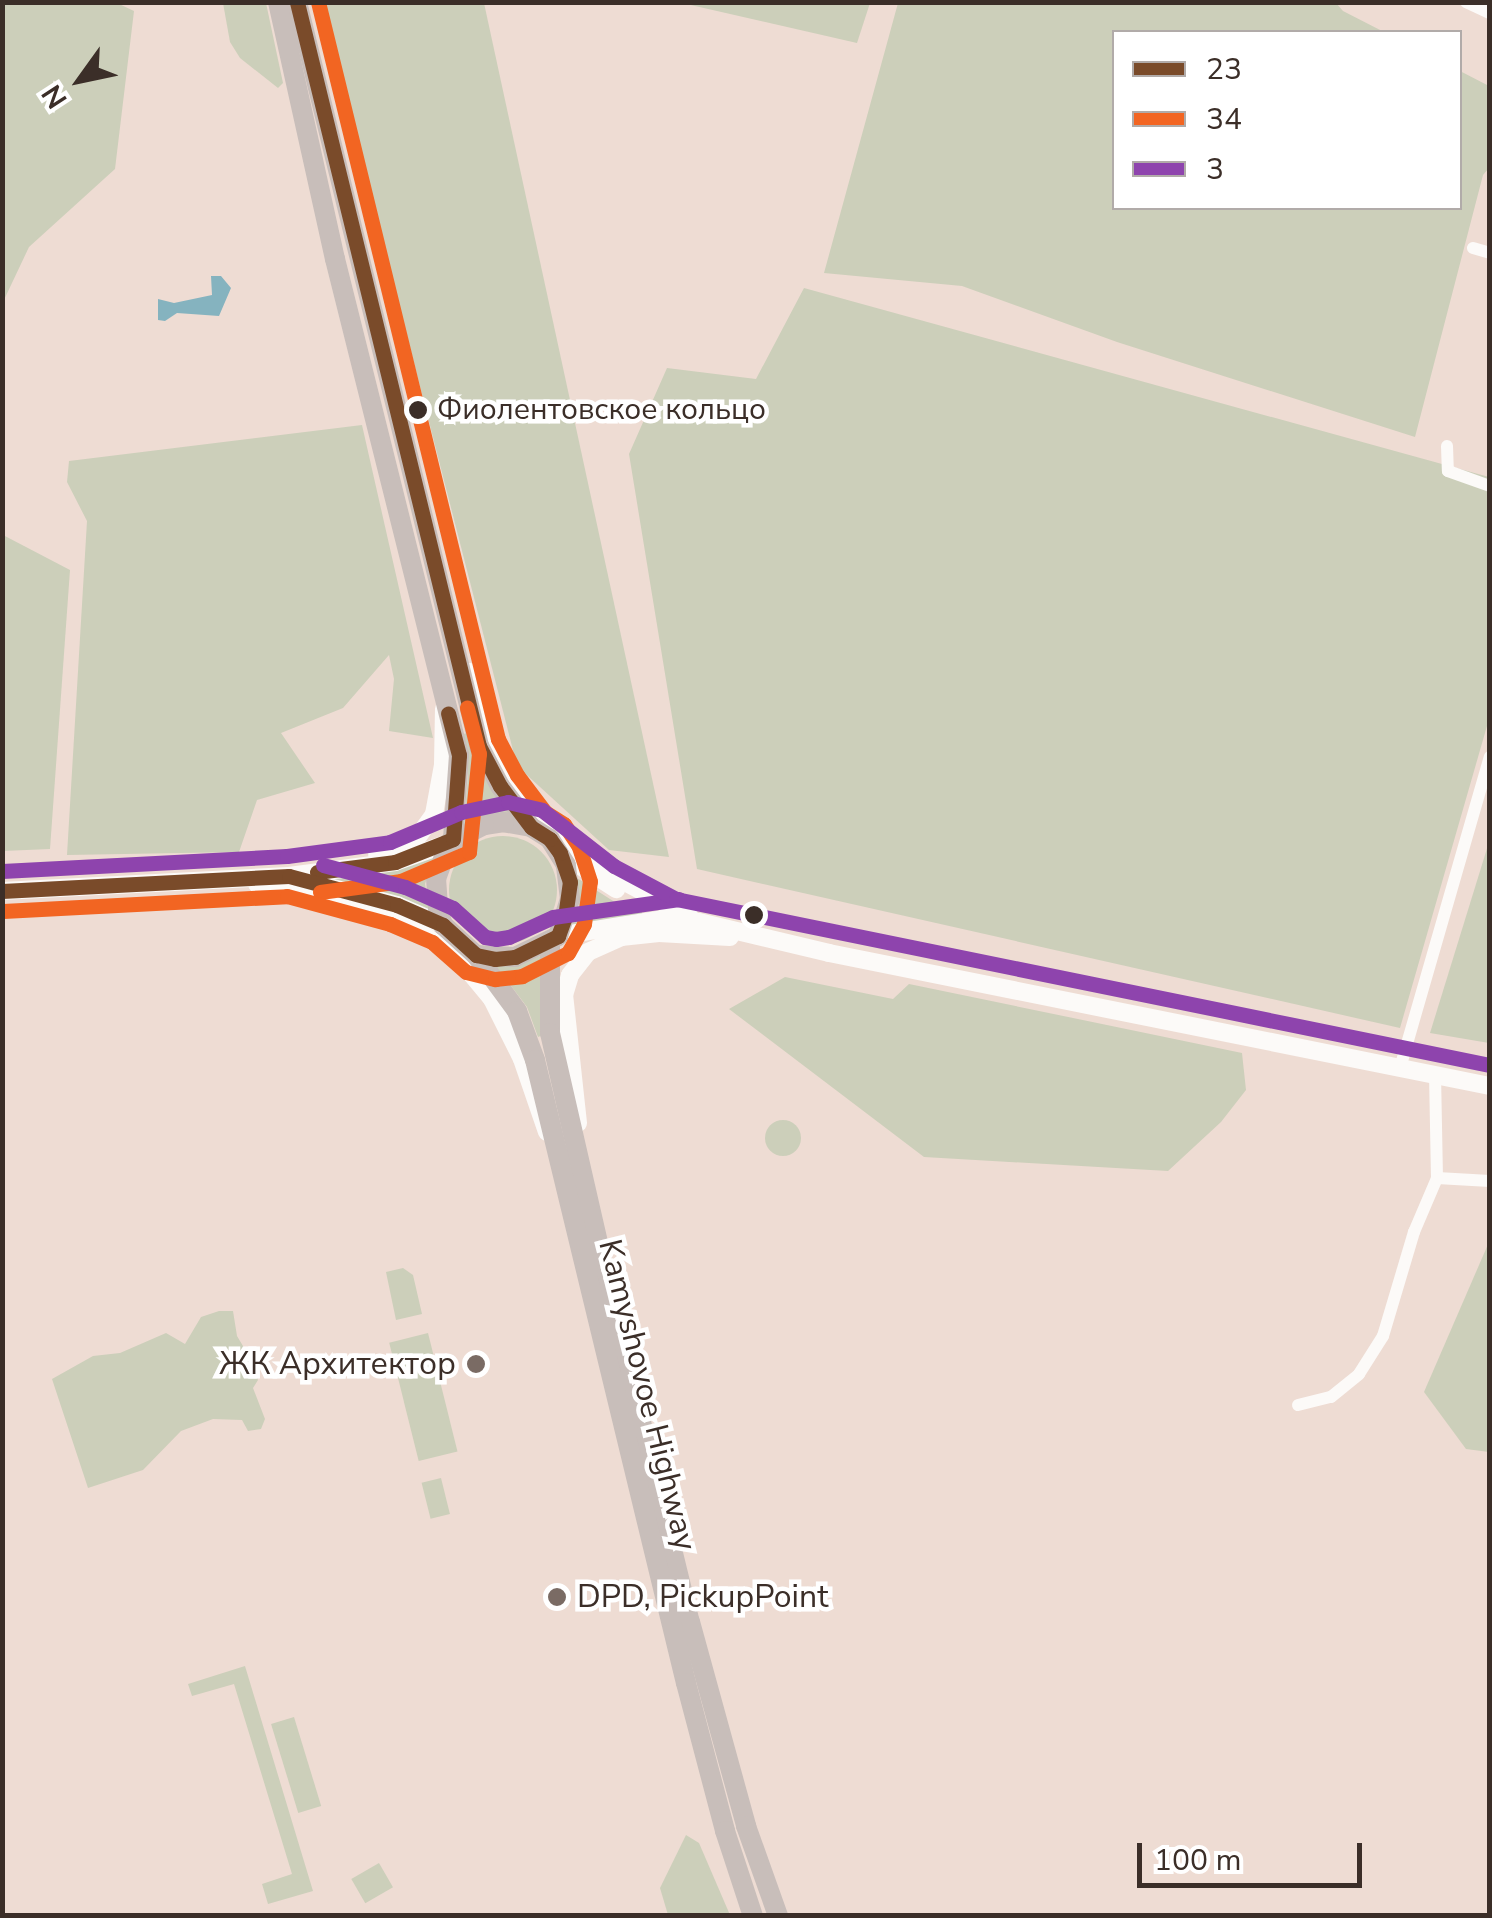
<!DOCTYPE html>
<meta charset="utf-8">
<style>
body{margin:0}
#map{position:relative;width:1492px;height:1918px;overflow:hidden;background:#eedcd3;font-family:"Nunito Sans",sans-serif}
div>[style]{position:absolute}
.green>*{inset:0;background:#cccfba;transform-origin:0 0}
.round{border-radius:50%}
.water>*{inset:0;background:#85b3bf}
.minor>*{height:12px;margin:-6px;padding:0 6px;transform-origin:6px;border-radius:6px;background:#fcfaf8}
.secondary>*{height:18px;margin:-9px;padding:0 9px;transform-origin:9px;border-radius:9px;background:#fcfaf8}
.primary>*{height:20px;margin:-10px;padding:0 10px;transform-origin:10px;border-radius:10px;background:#c8beba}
.bus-1>*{height:15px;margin:-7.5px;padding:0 7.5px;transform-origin:7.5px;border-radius:7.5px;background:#7a4b2a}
.bus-2>*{height:15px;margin:-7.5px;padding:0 7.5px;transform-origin:7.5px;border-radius:7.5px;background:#f26522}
.bus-3>*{height:15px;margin:-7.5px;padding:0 7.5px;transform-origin:7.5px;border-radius:7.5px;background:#8e44ad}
.dots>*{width:28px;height:28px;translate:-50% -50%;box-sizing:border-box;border:5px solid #fff;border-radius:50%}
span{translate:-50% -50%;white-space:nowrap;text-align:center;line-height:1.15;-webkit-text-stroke:9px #fff;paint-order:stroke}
.bus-label{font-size:30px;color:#3b2e28}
.left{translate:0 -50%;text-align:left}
.poi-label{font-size:32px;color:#3b2e28}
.right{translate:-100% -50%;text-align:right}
.street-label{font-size:32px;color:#3b2e28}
.frame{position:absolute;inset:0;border:5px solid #3b2e28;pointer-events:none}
.legend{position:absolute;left:1112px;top:30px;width:350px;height:180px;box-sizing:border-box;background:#fff;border:2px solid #b1aba9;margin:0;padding:12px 18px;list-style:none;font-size:30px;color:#3b2e28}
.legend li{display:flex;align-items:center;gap:20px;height:50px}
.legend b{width:50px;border:2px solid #b1aba9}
.north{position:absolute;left:30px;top:30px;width:100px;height:100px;-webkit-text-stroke:8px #fff;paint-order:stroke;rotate:237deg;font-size:28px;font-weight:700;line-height:40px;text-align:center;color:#3b2e28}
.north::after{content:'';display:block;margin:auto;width:35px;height:45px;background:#3b2e28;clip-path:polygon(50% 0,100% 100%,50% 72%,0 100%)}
.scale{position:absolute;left:1137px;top:1843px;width:225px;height:45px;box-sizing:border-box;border:5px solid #3b2e28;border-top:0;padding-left:12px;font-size:30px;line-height:35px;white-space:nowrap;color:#3b2e28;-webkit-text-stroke:8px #fff;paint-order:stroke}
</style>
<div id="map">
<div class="green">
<i style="clip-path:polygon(3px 2px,117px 3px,134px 11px,115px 169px,29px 247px,3px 302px)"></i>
<i style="clip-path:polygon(223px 3px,266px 3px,283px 83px,278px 88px,240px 58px,230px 42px)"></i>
<i style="clip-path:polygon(322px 3px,484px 3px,669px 857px,609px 850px,517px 766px)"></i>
<i style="clip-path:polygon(682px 3px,870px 2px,870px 3px,857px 43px)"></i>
<i style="clip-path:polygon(898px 3px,1336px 3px,1343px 11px,1384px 32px,1114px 32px,1114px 208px,1460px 208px,1460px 71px,1489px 86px,1489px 168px,1483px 175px,1415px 437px,1117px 342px,962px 286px,824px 273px)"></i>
<i style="clip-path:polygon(804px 288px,1489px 477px,1489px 719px,1400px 1028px,697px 869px,629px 454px,667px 368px,756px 379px)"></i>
<i style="clip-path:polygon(362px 425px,433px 738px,389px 731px,394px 679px,389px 655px,343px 708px,281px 733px,315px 783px,257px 800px,239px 852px,67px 855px,87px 521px,67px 482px,69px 461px)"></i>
<i style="clip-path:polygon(3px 535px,70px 570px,50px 849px,3px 851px)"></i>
<i style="clip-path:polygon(468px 733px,481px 773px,510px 815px,464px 825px,468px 776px,463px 734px)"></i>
<i class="round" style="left:449px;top:836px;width:108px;height:108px"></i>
<i style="clip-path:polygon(1489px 842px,1489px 1043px,1430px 1033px)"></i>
<i style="clip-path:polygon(436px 852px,425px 884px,430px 911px,325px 880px)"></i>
<i style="clip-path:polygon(577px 878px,621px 906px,642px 911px,642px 917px,571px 928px,579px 905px)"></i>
<i style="clip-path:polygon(543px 955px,543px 1035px,538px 1037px,527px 1007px,496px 966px,516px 965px)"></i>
<i style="clip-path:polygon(785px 977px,893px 999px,909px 984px,1242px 1053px,1246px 1090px,1221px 1122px,1168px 1171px,924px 1157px,729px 1009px)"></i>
<i class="round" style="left:765px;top:1120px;width:36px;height:36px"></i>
<i style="clip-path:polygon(1489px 1242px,1489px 1452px,1466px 1449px,1424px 1392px)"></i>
<i style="clip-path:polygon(403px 1268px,413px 1275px,422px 1314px,396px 1320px,386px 1272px)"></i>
<i style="clip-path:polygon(219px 1311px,233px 1311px,237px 1336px,246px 1351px,242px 1356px,252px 1364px,258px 1380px,253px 1388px,265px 1419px,261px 1429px,248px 1431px,242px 1420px,213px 1419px,181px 1431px,143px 1470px,88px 1488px,52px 1379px,93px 1356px,120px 1353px,166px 1333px,185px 1344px,201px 1317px)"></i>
<i style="left:428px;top:1333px;width:122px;height:40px;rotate:76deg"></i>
<i style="left:441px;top:1478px;width:37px;height:20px;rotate:76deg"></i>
<i style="clip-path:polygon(245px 1666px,313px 1891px,268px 1904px,262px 1884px,292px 1874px,234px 1684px,192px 1696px,188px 1684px)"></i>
<i style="left:294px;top:1717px;width:93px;height:24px;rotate:73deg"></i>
<i style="clip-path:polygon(686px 1835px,699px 1843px,730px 1915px,668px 1915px,660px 1888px)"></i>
<i style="left:379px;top:1863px;width:28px;height:32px;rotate:60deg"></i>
</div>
<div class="water">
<i style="clip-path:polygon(211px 276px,221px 276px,231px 288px,219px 316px,177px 313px,165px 321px,158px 320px,158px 299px,174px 303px,212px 295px)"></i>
</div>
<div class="minor">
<i style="left:1466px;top:2px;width:26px;rotate:25deg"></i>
<i style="left:1473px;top:248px;width:18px;rotate:16deg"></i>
<i style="left:1447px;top:446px;width:25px;rotate:88deg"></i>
<i style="left:1448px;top:471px;width:45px;rotate:19.7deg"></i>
<i style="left:1400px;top:1068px;width:324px;rotate:-73.9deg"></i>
<i style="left:1437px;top:1178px;width:53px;rotate:3.2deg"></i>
<i style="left:1298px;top:1405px;width:34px;rotate:-14deg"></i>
<i style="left:1331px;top:1397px;width:36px;rotate:-39deg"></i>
<i style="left:1359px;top:1374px;width:45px;rotate:-57.7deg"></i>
<i style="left:1383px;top:1336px;width:109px;rotate:-73.4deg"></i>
<i style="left:1414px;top:1232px;width:59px;rotate:-66.9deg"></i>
<i style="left:1437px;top:1178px;width:103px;rotate:-91.1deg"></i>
</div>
<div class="secondary">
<i style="left:470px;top:672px;width:116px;rotate:69.4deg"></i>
<i style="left:511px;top:781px;width:79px;rotate:47deg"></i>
<i style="left:565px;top:839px;width:61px;rotate:37.1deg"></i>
<i style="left:614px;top:876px;width:86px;rotate:28.3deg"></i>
<i style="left:560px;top:853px;width:67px;rotate:32.7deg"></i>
<i style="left:377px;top:854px;width:39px;rotate:-18deg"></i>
<i style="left:414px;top:842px;width:34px;rotate:-54deg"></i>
<i style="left:434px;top:814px;width:50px;rotate:-79.6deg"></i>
<i style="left:443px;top:765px;width:56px;rotate:-89deg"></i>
<i style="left:299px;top:879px;width:101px;rotate:14.9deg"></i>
<i style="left:397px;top:905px;width:50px;rotate:23.5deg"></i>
<i style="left:257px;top:884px;width:78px;rotate:13.3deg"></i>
<i style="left:333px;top:902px;width:84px;rotate:18deg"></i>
<i style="left:413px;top:928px;width:55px;rotate:34deg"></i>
<i style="left:459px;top:959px;width:52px;rotate:50.5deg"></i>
<i style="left:492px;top:999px;width:67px;rotate:63.4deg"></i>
<i style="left:522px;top:1059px;width:77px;rotate:71.1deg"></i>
<i style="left:2px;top:891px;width:287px;rotate:-3deg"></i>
<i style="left:289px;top:876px;width:107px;rotate:-7.5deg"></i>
<i style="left:395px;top:862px;width:57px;rotate:-19.4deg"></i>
<i style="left:558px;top:936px;width:112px;rotate:-9.2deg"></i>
<i style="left:669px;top:918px;width:30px;rotate:8deg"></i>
<i style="left:699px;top:922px;width:134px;rotate:13.4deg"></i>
<i style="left:829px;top:953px;width:674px;rotate:11.38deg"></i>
<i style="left:578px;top:1123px;width:129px;rotate:-96.2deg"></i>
<i style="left:564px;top:995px;width:21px;rotate:-73deg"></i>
<i style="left:570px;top:975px;width:29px;rotate:-52deg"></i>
<i style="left:588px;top:952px;width:36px;rotate:-24deg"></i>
<i style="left:621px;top:937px;width:38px;rotate:-6deg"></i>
<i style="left:659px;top:933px;width:71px;rotate:3.2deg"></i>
</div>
<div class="primary">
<i style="left:278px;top:2px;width:263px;rotate:77.5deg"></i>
<i style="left:335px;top:259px;width:511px;rotate:75.96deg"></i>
<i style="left:459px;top:755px;width:84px;rotate:94.1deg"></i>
<i style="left:297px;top:2px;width:766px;rotate:76.25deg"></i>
<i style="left:479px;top:746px;width:45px;rotate:62.3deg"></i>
<i style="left:500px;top:786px;width:51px;rotate:52.9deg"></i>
<i style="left:550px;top:941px;width:92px;rotate:90deg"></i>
<i style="left:550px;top:1033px;width:281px;rotate:77.1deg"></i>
<i style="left:613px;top:1307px;width:324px;rotate:76.3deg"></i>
<i style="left:690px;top:1622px;width:212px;rotate:74.6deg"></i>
<i style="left:746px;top:1826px;width:96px;rotate:70.4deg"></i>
<i style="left:476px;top:955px;width:39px;rotate:3deg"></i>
<i style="left:515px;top:957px;width:48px;rotate:-26deg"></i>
<i style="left:558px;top:936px;width:39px;rotate:-72deg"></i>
<i style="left:570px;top:899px;width:34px;rotate:-97deg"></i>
<i style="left:566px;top:865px;width:31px;rotate:-122deg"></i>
<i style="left:550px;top:839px;width:22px;rotate:-148deg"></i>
<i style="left:531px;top:827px;width:27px;rotate:-170deg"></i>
<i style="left:504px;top:822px;width:20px;rotate:171deg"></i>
<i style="left:484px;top:825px;width:39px;rotate:153deg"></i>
<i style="left:449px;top:843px;width:37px;rotate:110deg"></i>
<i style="left:436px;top:878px;width:30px;rotate:86deg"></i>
<i style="left:438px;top:908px;width:18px;rotate:74deg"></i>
<i style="left:443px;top:925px;width:45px;rotate:42.3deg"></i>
<i style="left:476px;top:955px;width:69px;rotate:53.8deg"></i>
<i style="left:517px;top:1011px;width:52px;rotate:69.8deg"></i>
<i style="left:535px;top:1060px;width:641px;rotate:76.38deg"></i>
<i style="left:686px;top:1683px;width:153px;rotate:75.2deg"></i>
<i style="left:725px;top:1831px;width:89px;rotate:71.8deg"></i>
</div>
<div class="bus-1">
<i style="left:317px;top:872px;width:79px;rotate:-7.3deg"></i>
<i style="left:395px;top:862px;width:62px;rotate:-21.6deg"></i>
<i style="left:453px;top:839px;width:84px;rotate:-85.9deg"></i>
<i style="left:459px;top:755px;width:43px;rotate:-104.7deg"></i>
<i style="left:2px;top:891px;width:287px;rotate:-3deg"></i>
<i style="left:289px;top:876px;width:112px;rotate:15deg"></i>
<i style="left:397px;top:905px;width:50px;rotate:23.5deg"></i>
<i style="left:443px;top:925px;width:45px;rotate:42.3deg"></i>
<i style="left:476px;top:955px;width:19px;rotate:12deg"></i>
<i style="left:495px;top:959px;width:20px;rotate:-6deg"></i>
<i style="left:515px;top:957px;width:48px;rotate:-26deg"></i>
<i style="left:558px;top:936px;width:20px;rotate:-70deg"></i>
<i style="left:565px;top:917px;width:35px;rotate:-82deg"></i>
<i style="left:570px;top:882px;width:31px;rotate:-109deg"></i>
<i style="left:560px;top:853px;width:17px;rotate:-126deg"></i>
<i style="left:550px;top:839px;width:22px;rotate:-148deg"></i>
<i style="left:531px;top:827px;width:51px;rotate:-127.1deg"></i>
<i style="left:500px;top:786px;width:45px;rotate:-117.7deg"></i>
<i style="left:479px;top:746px;width:766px;rotate:-103.75deg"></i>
</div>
<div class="bus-2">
<i style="left:320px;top:892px;width:82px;rotate:-7.7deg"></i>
<i style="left:401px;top:881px;width:74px;rotate:-23.1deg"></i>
<i style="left:469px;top:852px;width:99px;rotate:-84.2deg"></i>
<i style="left:479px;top:754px;width:48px;rotate:-104.6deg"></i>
<i style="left:3px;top:911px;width:284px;rotate:-3deg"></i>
<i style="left:287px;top:896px;width:107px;rotate:15.2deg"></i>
<i style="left:390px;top:924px;width:46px;rotate:23.2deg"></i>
<i style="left:432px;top:942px;width:45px;rotate:41.4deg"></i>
<i style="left:466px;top:972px;width:30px;rotate:14deg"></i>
<i style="left:495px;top:979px;width:27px;rotate:-6deg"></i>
<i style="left:522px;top:976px;width:51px;rotate:-26.6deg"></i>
<i style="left:568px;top:953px;width:33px;rotate:-61deg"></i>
<i style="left:584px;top:924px;width:43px;rotate:-82.1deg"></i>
<i style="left:590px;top:881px;width:38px;rotate:-108deg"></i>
<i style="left:578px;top:845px;width:25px;rotate:-124deg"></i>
<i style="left:564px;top:824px;width:22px;rotate:-148deg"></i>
<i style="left:545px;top:812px;width:46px;rotate:-127.1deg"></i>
<i style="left:517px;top:775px;width:41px;rotate:-117.8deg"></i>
<i style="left:498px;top:739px;width:759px;rotate:-103.72deg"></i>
</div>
<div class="bus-3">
<i style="left:323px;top:865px;width:85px;rotate:15deg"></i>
<i style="left:405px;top:887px;width:52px;rotate:23.6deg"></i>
<i style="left:453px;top:908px;width:43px;rotate:42.2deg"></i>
<i style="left:485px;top:937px;width:11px;rotate:10deg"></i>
<i style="left:496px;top:939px;width:13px;rotate:-9deg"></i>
<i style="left:509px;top:937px;width:48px;rotate:-24.4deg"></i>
<i style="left:553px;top:917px;width:127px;rotate:-8.1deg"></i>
<i style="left:2px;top:871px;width:285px;rotate:-3deg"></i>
<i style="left:287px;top:856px;width:104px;rotate:-7.7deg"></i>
<i style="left:390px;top:842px;width:77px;rotate:-22.9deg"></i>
<i style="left:461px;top:812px;width:48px;rotate:-12deg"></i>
<i style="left:508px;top:802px;width:35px;rotate:13deg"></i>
<i style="left:542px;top:810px;width:91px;rotate:37.9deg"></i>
<i style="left:614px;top:866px;width:70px;rotate:28deg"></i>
<i style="left:676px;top:899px;width:831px;rotate:11.53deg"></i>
</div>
<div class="dots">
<i style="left:418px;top:410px;background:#3b2e28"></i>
<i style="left:754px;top:915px;background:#3b2e28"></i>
<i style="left:476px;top:1364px;background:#7a6b64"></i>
<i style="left:557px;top:1597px;background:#7a6b64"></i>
</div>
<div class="bus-label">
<span class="left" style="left:437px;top:410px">Фиолентовское кольцо</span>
</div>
<div class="poi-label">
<span class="right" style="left:456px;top:1364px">ЖК Архитектор</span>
<span class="left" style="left:577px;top:1597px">DPD, PickupPoint</span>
</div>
<div class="street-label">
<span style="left:647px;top:1395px;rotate:76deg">Kamyshovoe Highway</span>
</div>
<div class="frame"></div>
<ul class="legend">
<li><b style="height:12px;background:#7a4b2a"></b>23</li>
<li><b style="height:12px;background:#f26522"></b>34</li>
<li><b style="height:12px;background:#8e44ad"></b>3</li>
</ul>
<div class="north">N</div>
<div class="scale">100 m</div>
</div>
